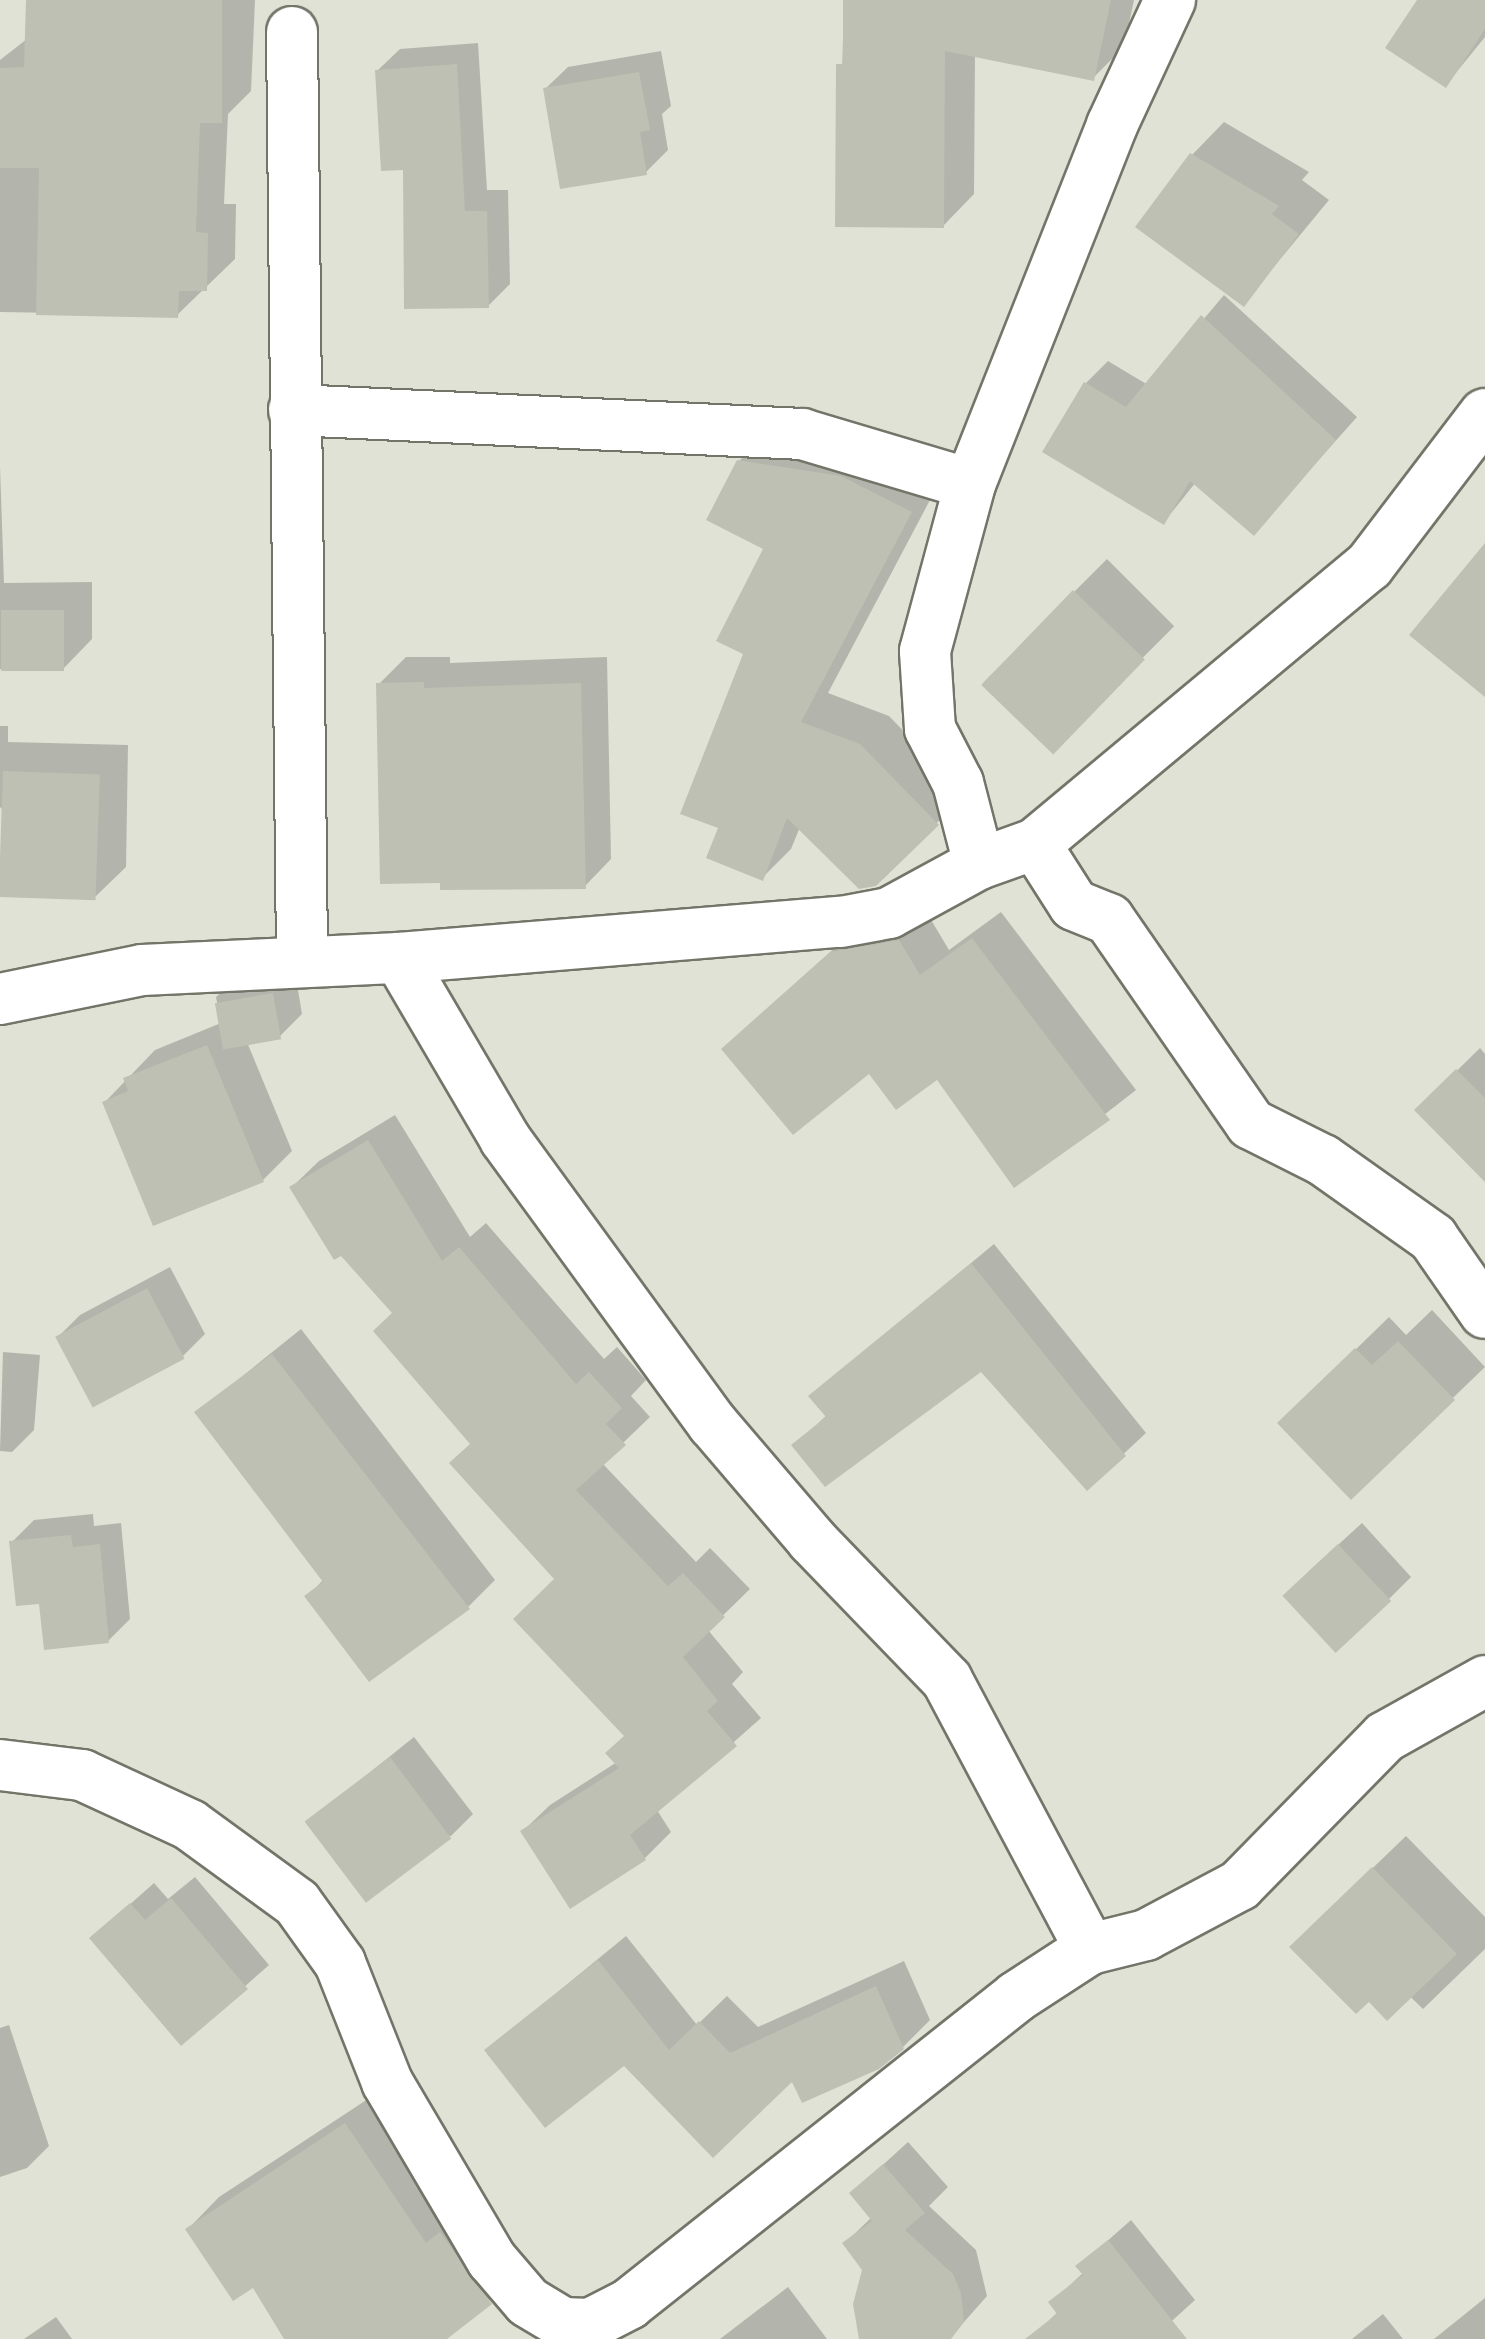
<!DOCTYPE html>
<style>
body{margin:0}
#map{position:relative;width:1485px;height:2339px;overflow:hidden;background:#e0e2d6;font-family:"DejaVu Sans",sans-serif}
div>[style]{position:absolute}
.shadow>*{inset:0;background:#0003;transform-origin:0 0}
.building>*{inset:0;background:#bec0b3;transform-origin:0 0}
.roads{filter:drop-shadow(2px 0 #737569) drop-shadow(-2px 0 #737569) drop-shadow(0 2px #737569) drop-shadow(0 -2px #737569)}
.minor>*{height:50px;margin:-25px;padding:0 25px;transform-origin:25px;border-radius:25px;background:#fff}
span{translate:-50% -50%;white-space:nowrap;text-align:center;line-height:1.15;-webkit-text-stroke:9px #e0e2d6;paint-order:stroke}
</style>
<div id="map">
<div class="shadow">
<i style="clip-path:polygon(29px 0,255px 0,251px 91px,228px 114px,224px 204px,236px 204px,235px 259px,177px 315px,0 312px,0 60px,27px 39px)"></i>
<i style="clip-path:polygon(844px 0,1134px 0,1124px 47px,1093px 78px,975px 54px,974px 194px,943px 226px,838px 225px)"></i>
<i style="clip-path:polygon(1420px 0,1485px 0,1485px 37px,1446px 85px)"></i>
<i style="clip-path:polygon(478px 43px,487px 190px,508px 190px,510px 284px,488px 306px,405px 167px,377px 71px,400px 49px)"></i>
<i style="clip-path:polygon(661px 51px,671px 106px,662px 114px,668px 150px,646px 172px,545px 89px,568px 67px)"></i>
<i style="clip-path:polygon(1224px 122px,1309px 172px,1302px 180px,1329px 200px,1244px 303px,1192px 155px)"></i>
<i style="clip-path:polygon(1224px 295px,1357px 417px,1254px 532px,1196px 482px,1164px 522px,1086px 383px,1108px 361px,1148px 385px)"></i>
<i style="clip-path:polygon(769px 432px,939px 483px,828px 693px,889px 716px,965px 795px,875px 884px,800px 827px,791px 849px,762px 878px,721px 827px,767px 548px,739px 461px)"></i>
<i style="clip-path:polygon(0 466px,4px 583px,92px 582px,92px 639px,63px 669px,0 669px)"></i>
<i style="left:1107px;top:559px;width:95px;height:175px;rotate:45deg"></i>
<i style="clip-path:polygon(406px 657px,450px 657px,450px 663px,607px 657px,611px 859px,585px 886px,379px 684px)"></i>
<i style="clip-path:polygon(0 726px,8px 726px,8px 742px,128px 745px,126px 867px,96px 896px,0 807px)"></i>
<i style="clip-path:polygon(1001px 912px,1136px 1090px,1015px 1184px,938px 1076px,724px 1049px,860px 925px,927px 913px,949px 950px)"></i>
<i style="clip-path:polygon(295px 972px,302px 1014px,279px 1037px,247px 1042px,292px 1151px,263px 1180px,105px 1102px,155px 1050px,221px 1023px,216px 997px,239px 975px)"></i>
<i style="clip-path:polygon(1480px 1048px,1485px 1054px,1485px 1178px,1417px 1110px)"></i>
<i style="clip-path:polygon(395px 1115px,470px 1237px,486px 1223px,604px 1359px,617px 1347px,646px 1380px,631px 1396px,650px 1417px,602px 1463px,696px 1562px,710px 1548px,750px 1589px,708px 1630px,743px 1672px,732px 1684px,761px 1718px,657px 1810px,671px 1832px,645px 1858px,571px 1906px,523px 1831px,550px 1805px,617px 1762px,626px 1735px,557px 1579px,395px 1312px,292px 1187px,319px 1161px)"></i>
<i style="clip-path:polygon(994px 1244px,1146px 1433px,1087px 1488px,982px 1369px,795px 1445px,827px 1415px,811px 1396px)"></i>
<i style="clip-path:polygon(170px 1267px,205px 1334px,183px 1356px,58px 1337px,80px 1315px)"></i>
<i style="clip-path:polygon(1432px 1310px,1485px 1367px,1351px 1496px,1313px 1391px,1389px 1317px,1406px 1335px)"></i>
<i style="clip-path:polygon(301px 1329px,495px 1580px,468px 1607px,308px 1596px,324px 1579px,198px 1412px)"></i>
<i style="clip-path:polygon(3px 1352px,40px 1355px,34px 1430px,12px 1452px,0 1451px)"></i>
<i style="clip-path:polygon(93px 1514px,94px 1526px,121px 1523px,130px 1619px,108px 1641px,41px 1601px,12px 1542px,34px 1520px)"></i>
<i style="clip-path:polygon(1362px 1523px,1411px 1577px,1389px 1599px,1307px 1573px)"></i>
<i style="clip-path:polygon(414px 1737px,473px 1814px,451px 1836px,308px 1822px)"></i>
<i style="clip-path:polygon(1406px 1836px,1485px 1917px,1485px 1949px,1423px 2009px,1325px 1914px)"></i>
<i style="clip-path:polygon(195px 1877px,269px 1965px,181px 2043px,92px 1938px,154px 1883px,168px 1899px)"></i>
<i style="clip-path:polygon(626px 1936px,697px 2025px,727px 1996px,758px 2027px,904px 1961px,930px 2020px,903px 2047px,793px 2078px,487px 2050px)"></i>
<i style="clip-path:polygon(9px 2025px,49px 2146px,27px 2168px,0 2177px,0 2028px)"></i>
<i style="clip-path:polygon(377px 2093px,522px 2271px,443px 2339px,287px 2339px,254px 2285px,188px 2229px,219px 2197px)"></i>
<i style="clip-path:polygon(908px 2142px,948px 2187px,929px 2206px,976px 2250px,987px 2296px,949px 2339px,861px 2339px,865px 2269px,845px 2243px,872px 2217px,852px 2193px)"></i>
<i style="clip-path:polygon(1131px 2220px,1195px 2300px,1152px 2339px,1029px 2339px,1058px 2312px,1051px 2303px,1084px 2272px,1079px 2266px)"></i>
<i style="clip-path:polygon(788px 2287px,827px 2339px,720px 2339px)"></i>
<i style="clip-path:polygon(1485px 2298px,1485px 2339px,1434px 2339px)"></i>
<i style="clip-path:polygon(1383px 2314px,1403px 2339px,1352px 2339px)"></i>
<i style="clip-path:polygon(56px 2317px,72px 2339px,24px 2339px)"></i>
</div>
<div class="building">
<i style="clip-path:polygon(26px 0,222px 0,222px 123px,200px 123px,196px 232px,208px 233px,207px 291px,179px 291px,178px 318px,36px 315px,39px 168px,0 168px,0 68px,24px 67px)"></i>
<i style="clip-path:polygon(843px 0,1111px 0,1094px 81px,945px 51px,944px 228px,835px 227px,836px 64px,843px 64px)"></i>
<i style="clip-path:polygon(1417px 0,1485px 0,1485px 29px,1446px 88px,1385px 48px)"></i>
<i style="clip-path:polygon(457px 64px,465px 211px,487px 211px,489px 308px,404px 309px,403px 170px,381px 171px,375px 70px)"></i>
<i style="clip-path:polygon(639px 72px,650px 130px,640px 132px,647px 175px,560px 189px,543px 88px)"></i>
<i style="clip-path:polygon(1190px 153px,1279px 206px,1272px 214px,1299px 234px,1244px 307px,1135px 227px)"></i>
<i style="clip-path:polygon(1201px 315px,1336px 440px,1254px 536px,1190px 481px,1164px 525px,1042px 452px,1084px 382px,1126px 407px)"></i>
<i style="clip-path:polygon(737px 460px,841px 476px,912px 512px,801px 722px,860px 744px,939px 825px,876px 886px,859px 889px,787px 818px,763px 881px,706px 858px,718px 828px,680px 814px,743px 654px,716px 641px,763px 549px,706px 520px)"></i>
<i style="clip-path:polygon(1485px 543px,1485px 697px,1409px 635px)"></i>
<i style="left:1073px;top:590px;width:100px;height:132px;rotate:44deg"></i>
<i style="left:64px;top:610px;width:61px;height:63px;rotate:90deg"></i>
<i style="clip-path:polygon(424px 682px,424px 688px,581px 683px,586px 889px,440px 890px,440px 883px,380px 884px,376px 683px)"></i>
<i style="left:3px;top:771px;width:97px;height:126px;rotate:2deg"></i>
<i style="clip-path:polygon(972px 938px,1110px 1120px,1014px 1188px,937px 1080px,896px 1110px,869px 1074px,793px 1135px,721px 1049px,830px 952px,899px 940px,920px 975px)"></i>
<i style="left:273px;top:993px;width:47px;height:59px;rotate:80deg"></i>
<i style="clip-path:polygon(207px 1045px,264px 1182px,153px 1226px,102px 1102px,128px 1091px,123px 1078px)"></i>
<i style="clip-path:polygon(1456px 1069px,1485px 1098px,1485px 1182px,1414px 1110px)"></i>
<i style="clip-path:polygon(368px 1140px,442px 1261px,459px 1247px,576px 1384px,589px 1372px,622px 1408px,606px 1424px,626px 1445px,576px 1490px,668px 1586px,683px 1573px,725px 1617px,683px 1657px,718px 1701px,707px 1711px,737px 1746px,630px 1835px,646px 1860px,570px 1909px,520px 1831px,619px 1768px,605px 1753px,624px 1736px,513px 1619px,554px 1579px,449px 1463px,470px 1444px,373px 1331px,392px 1313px,341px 1256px,334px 1260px,289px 1187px)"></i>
<i style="clip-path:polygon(971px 1263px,1126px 1456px,1087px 1491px,981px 1372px,825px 1487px,791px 1445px,826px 1417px,808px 1396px)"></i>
<i style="left:147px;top:1288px;width:80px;height:104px;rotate:62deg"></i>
<i style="clip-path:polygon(1398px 1341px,1455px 1400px,1351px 1500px,1277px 1423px,1355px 1348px,1372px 1365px)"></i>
<i style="clip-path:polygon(272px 1354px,470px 1609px,369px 1682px,304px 1596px,323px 1582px,194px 1412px)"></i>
<i style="clip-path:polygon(71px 1535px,73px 1547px,100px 1544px,109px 1643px,44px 1650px,39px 1604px,16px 1606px,9px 1541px)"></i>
<i style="left:1338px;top:1544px;width:78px;height:76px;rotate:47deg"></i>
<i style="left:390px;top:1757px;width:102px;height:107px;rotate:53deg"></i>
<i style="clip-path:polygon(1372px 1867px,1457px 1954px,1387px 2021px,1369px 2002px,1356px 2014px,1289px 1947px)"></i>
<i style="clip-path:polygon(171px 1898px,248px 1989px,181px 2046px,89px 1938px,130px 1903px,145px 1920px)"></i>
<i style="clip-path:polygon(598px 1960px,669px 2050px,699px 2021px,730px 2053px,876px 1986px,904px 2049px,879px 2069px,802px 2103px,792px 2082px,713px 2158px,624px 2066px,545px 2128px,484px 2050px)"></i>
<i style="clip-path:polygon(345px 2123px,426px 2243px,440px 2232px,492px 2304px,447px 2339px,284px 2339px,253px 2288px,233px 2301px,185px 2229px)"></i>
<i style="clip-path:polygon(883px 2164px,925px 2213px,905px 2230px,953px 2274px,961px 2293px,964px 2322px,951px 2339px,859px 2339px,853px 2304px,862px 2270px,842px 2243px,872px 2221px,849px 2193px)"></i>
<i style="clip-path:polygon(1108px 2240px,1187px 2339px,1025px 2339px,1057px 2314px,1048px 2302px,1083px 2275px,1075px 2266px)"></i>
</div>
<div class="roads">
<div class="minor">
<i style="left:292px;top:32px;width:926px;rotate:89.38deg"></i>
<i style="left:294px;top:410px;width:509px;rotate:2.7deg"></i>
<i style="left:802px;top:434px;width:175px;rotate:16.6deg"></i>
<i style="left:1035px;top:844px;width:435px;rotate:-39.8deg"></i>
<i style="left:1369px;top:566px;width:191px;rotate:-52.7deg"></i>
<i style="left:979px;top:864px;width:84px;rotate:-104.5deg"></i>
<i style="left:958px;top:783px;width:61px;rotate:-117.4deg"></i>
<i style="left:930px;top:729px;width:78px;rotate:-93.7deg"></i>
<i style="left:925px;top:651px;width:173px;rotate:-74.9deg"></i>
<i style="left:970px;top:484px;width:386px;rotate:-68.4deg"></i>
<i style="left:1112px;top:125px;width:138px;rotate:-65.1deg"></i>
<i style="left:399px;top:958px;width:210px;rotate:59.6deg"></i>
<i style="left:505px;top:1139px;width:353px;rotate:53.9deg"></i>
<i style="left:713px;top:1424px;width:153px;rotate:49.5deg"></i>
<i style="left:812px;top:1540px;width:194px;rotate:46deg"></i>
<i style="left:947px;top:1680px;width:305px;rotate:62deg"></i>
<i style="left:0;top:999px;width:145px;rotate:-11.5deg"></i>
<i style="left:142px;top:970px;width:257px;rotate:-2.7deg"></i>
<i style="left:399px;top:958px;width:443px;rotate:-4.7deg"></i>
<i style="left:841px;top:922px;width:49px;rotate:-10.6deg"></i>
<i style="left:889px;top:913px;width:102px;rotate:-28.6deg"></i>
<i style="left:979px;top:864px;width:59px;rotate:-19.7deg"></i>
<i style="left:1035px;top:844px;width:72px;rotate:57.4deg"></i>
<i style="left:1074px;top:905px;width:38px;rotate:22deg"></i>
<i style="left:1109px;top:919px;width:249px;rotate:55.3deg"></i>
<i style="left:1251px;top:1124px;width:80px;rotate:26.6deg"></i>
<i style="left:1323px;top:1160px;width:135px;rotate:35.3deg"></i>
<i style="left:1433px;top:1238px;width:91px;rotate:55.3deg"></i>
<i style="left:0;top:1765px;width:83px;rotate:7deg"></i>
<i style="left:82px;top:1775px;width:119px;rotate:24.8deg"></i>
<i style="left:190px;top:1825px;width:132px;rotate:36.1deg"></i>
<i style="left:297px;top:1903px;width:74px;rotate:54.4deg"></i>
<i style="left:340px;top:1963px;width:128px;rotate:68.4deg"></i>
<i style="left:387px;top:2082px;width:207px;rotate:59.5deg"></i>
<i style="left:492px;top:2260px;width:55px;rotate:49.4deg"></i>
<i style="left:528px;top:2302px;width:41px;rotate:31deg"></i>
<i style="left:563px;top:2323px;width:27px;rotate:2deg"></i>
<i style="left:590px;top:2324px;width:44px;rotate:-27.1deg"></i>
<i style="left:629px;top:2304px;width:494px;rotate:-38.4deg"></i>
<i style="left:1016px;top:1997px;width:88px;rotate:-33deg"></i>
<i style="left:1090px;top:1949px;width:58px;rotate:-14deg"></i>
<i style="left:1146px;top:1935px;width:106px;rotate:-28deg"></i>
<i style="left:1240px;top:1885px;width:207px;rotate:-45.6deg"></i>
<i style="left:1385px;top:1737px;width:115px;rotate:-29.2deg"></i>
</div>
</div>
</div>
